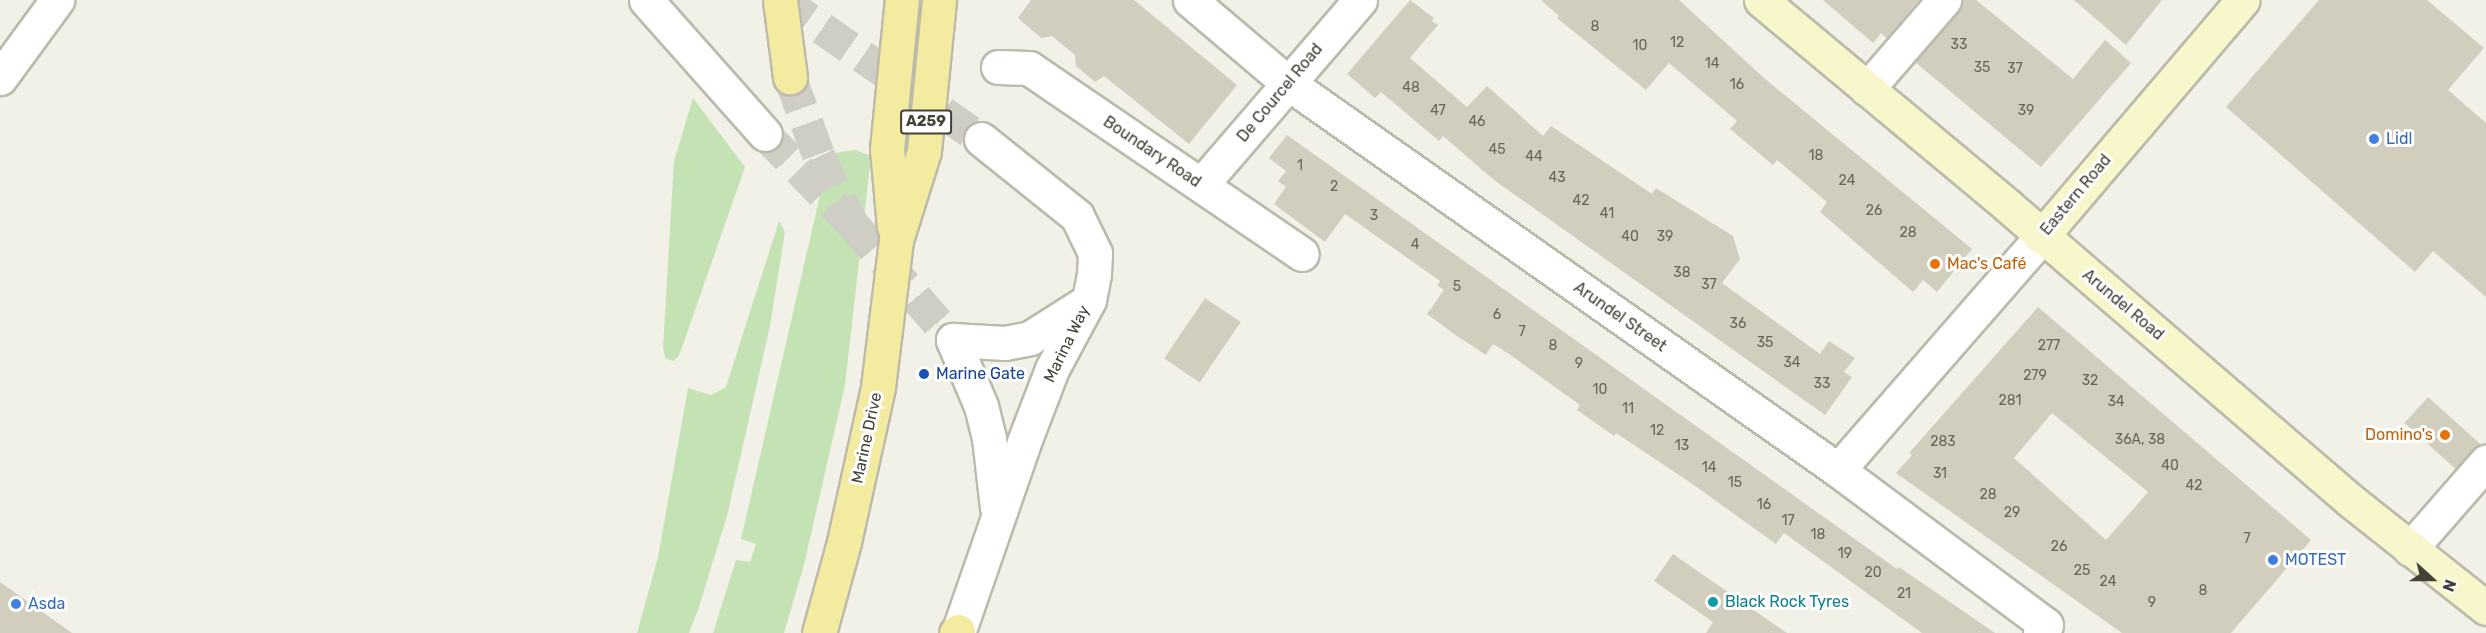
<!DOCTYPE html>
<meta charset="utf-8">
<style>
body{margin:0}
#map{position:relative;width:2486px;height:633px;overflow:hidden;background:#f2f1e8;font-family:Rubik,sans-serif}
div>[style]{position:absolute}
.green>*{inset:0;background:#c5e2b5}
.building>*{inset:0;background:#d2cebe;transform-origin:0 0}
.tertiary-tunnel>*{height:33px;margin-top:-16.5px;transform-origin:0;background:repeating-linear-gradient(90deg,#cfcec5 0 33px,transparent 0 49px)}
.primary-tunnel>*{height:33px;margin-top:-16.5px;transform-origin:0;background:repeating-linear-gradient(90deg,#cfcec5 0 33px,transparent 0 49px)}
.roads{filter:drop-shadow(2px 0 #bcbaab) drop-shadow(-2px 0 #bcbaab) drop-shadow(0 2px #bcbaab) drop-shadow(0 -2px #bcbaab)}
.minor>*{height:33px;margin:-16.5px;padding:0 16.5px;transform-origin:16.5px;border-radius:16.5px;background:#fff}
.tertiary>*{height:33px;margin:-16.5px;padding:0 16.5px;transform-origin:16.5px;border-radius:16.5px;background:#fff}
.secondary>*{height:33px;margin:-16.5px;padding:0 16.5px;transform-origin:16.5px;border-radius:16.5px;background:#f8f6cb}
.primary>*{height:33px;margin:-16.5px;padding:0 16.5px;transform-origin:16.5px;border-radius:16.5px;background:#f3eba0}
.dots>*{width:16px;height:16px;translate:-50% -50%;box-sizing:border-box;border:3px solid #fff;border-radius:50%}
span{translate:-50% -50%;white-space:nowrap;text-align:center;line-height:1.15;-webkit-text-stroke:6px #fff;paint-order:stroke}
.number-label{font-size:14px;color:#686559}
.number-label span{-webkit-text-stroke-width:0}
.shield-label span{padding:2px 4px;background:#fff;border:2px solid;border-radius:4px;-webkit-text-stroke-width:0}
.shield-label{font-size:15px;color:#444237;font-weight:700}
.street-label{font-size:16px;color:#444237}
.shop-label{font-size:16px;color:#366cbe}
.left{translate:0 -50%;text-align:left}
.food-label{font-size:16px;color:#c56008}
.right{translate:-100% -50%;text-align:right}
.transit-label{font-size:16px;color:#164399}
.culture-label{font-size:16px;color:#0d838f}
.north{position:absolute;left:2402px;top:549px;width:60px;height:60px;-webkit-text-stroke:4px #fff;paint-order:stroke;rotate:111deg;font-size:16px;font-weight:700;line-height:24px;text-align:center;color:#444237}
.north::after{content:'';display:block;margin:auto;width:21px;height:27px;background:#444237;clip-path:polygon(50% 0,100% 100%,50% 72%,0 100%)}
</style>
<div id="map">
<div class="green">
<i style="clip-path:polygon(693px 98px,745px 167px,679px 356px,673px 361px,665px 358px,663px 347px,674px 161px)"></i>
<i style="clip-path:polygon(855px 150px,871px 156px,845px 385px,804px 565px,784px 633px,713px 633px,736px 560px,750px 562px,756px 544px,741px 539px,826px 169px,834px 153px)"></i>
<i style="clip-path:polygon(779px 221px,785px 232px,770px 326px,727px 516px,698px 610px,689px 633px,637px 633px,658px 557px,688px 388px,711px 395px,726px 387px)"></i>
</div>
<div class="building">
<i style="clip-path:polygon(1031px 0,1134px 0,1237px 85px,1189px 144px,1104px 76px,1095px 82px,1076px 66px,1075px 55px,1052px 36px,1041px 38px,1018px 18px)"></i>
<i style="clip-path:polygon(1410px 0,1434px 18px,1432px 21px,1438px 25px,1410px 58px,1467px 107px,1487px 86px,1543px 136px,1551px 126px,1652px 194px,1656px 188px,1733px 236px,1740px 259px,1722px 283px,1820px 354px,1829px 341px,1855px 358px,1844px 372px,1852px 377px,1825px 415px,1494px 180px,1443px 136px,1439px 141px,1381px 92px,1375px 98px,1347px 74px)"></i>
<i style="clip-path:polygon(1541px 0,1679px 0,1764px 78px,1972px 249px,1937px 292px,1923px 280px,1913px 292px,1820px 212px,1827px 202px,1777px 160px,1773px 165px,1730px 129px,1737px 121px,1669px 63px,1646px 90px,1557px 18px,1559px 16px)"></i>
<i style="clip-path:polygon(1823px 0,1919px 0,1887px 38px,1881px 33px,1873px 43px)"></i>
<i style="clip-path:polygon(1962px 0,1976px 0,2073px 79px,2105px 40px,2131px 63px,2041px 167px,1915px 62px,1958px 12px)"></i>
<i style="clip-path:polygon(2074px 0,2162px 0,2126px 45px)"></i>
<i style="clip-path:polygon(2319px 0,2427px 0,2484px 48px,2448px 90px,2486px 123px,2486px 297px,2433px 251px,2415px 272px,2226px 107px)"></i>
<i style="clip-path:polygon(1287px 135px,1897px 569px,1899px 567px,1995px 633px,1922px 633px,1784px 533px,1776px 544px,1691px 483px,1616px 433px,1614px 436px,1577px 410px,1580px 405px,1509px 354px,1493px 344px,1486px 355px,1457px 336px,1427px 314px,1444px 290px,1437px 285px,1440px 281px,1345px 214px,1325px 242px,1274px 204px,1286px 187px,1278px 181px,1286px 171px,1269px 158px)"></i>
<i style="left:1205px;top:298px;width:43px;height:73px;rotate:34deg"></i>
<i style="clip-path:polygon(evenodd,2038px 307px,2311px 540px,2231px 633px,2122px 633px,1896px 473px,1912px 455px,1909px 453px,2038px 307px,2052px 413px,2148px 492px,2106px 540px,2014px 458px,2052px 413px)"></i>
<i style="left:2428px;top:397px;width:71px;height:35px;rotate:42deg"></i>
<i style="clip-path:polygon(1673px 554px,1787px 633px,1706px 633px,1713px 622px,1654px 581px)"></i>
<i style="clip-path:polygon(0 582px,72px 633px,0 633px)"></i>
</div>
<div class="tertiary-tunnel">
<i style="left:782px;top:0;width:243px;rotate:34.9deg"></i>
<i style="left:765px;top:134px;width:124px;rotate:45.7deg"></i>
<i style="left:852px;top:223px;width:155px;rotate:49.2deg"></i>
</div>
<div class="primary-tunnel">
<i style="left:790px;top:77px;width:84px;rotate:69.8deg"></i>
<i style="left:819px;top:156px;width:75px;rotate:63.8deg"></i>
</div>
<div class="roads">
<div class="minor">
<i style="left:1190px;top:0;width:128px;rotate:40.3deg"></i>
<i style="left:1288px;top:83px;width:673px;rotate:35.13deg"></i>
<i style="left:1838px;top:470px;width:259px;rotate:36.7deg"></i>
<i style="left:2046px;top:625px;width:10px;rotate:127deg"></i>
<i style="left:998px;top:67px;width:31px;rotate:2deg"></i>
<i style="left:1029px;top:68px;width:330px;rotate:34.3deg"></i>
<i style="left:1867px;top:89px;width:118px;rotate:-49.1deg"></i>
<i style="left:1201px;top:185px;width:244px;rotate:-49.3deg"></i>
<i style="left:1838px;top:470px;width:309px;rotate:-48.9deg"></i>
<i style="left:2410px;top:549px;width:116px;rotate:-48.9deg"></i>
</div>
<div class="tertiary">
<i style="left:646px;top:0;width:179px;rotate:48.4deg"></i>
<i style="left:0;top:78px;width:97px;rotate:-53.8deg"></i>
<i style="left:997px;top:508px;width:70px;rotate:-96.5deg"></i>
<i style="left:989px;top:438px;width:33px;rotate:-104deg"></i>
<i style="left:981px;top:406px;width:72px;rotate:-113deg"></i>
<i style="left:953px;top:340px;width:52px;rotate:3.3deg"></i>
<i style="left:1005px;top:343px;width:25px;rotate:-11deg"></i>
<i style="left:1030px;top:338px;width:65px;rotate:-32.5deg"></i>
<i style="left:958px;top:633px;width:202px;rotate:-70.9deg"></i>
<i style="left:1024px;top:442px;width:78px;rotate:-69deg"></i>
<i style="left:1052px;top:369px;width:78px;rotate:-61.8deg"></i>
<i style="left:1089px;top:300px;width:26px;rotate:-79deg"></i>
<i style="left:1094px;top:274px;width:21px;rotate:-87deg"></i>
<i style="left:1095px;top:253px;width:41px;rotate:-115.9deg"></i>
<i style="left:1077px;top:216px;width:123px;rotate:-141.3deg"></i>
</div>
<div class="secondary">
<i style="left:1761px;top:0;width:322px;rotate:39.8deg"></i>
<i style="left:2008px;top:206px;width:452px;rotate:40.7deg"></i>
<i style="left:2351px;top:501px;width:172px;rotate:38.4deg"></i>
<i style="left:2041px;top:237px;width:311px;rotate:-49.6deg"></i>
</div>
<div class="primary">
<i style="left:780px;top:0;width:78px;rotate:82.6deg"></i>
<i style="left:894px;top:227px;width:78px;rotate:-95.1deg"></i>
<i style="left:887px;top:149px;width:150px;rotate:-84.3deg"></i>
<i style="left:819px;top:633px;width:94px;rotate:-74.6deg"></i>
<i style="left:844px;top:542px;width:159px;rotate:-77.6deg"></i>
<i style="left:878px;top:387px;width:148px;rotate:-83deg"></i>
<i style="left:896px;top:240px;width:93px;rotate:-72.5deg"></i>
<i style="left:924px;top:151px;width:152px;rotate:-84.3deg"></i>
<i style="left:956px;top:633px;width:3px;rotate:-45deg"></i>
</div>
</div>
<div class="dots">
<i style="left:2374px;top:139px;background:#3f7fe0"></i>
<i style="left:1935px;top:264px;background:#e8710a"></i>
<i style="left:924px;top:374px;background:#1a4fb4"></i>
<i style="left:2445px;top:435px;background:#e8710a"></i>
<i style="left:2273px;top:560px;background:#3f7fe0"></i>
<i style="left:1713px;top:602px;background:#0f9aa8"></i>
<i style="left:16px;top:604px;background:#3f7fe0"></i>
</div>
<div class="number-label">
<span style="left:1595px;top:27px">8</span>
<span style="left:1677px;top:43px">12</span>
<span style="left:1959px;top:45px">33</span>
<span style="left:1640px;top:46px">10</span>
<span style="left:1712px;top:64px">14</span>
<span style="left:1982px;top:68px">35</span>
<span style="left:2015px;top:69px">37</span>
<span style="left:1737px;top:85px">16</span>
<span style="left:1411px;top:88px">48</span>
<span style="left:1438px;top:111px">47</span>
<span style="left:2026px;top:111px">39</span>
<span style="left:1477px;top:122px">46</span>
<span style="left:1497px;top:150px">45</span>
<span style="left:1816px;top:156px">18</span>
<span style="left:1534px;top:157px">44</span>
<span style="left:1300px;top:166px">1</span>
<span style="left:1557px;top:178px">43</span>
<span style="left:1847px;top:181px">24</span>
<span style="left:1334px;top:187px">2</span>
<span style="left:1581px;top:201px">42</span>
<span style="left:1874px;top:211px">26</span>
<span style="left:1607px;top:214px">41</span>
<span style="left:1374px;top:216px">3</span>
<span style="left:1908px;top:233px">28</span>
<span style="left:1630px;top:237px">40</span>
<span style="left:1665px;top:237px">39</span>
<span style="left:1415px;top:245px">4</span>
<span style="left:1682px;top:273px">38</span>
<span style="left:1709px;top:285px">37</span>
<span style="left:1457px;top:287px">5</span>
<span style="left:1497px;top:315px">6</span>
<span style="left:1738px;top:324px">36</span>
<span style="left:1522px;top:332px">7</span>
<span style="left:1765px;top:343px">35</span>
<span style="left:1553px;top:346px">8</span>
<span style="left:2049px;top:346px">277</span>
<span style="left:1792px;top:363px">34</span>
<span style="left:1579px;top:364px">9</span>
<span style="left:2035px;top:376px">279</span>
<span style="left:2090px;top:381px">32</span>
<span style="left:1822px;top:384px">33</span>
<span style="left:1600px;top:390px">10</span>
<span style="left:2010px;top:401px">281</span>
<span style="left:2116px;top:402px">34</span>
<span style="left:1628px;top:409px">11</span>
<span style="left:1657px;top:431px">12</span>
<span style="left:2140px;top:440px">36A, 38</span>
<span style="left:1943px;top:442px">283</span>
<span style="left:1682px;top:446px">13</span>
<span style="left:2170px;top:466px">40</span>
<span style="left:1709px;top:468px">14</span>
<span style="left:1940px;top:474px">31</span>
<span style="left:1735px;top:483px">15</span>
<span style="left:2194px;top:486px">42</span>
<span style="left:1988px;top:495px">28</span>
<span style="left:1764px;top:505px">16</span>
<span style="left:2012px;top:513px">29</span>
<span style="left:1788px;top:521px">17</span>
<span style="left:1818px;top:535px">18</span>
<span style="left:2247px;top:539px">7</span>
<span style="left:2059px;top:547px">26</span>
<span style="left:1845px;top:554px">19</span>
<span style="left:2082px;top:571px">25</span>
<span style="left:1873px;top:573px">20</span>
<span style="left:2108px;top:582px">24</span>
<span style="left:2203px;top:591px">8</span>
<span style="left:1904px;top:594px">21</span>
<span style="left:2152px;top:603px">9</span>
</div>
<div class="shield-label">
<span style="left:926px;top:122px">A259</span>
</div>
<div class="street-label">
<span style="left:1280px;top:93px;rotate:-50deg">De Courcel Road</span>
<span style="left:1152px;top:152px;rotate:34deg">Boundary Road</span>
<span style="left:2076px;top:195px;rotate:-50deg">Eastern Road</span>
<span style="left:2123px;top:305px;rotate:40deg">Arundel Road</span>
<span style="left:1620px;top:317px;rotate:35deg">Arundel Street</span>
<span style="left:1067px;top:344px;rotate:-64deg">Marina Way</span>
<span style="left:867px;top:438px;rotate:-78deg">Marine Drive</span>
</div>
<div class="shop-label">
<span class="left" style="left:2386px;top:139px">Lidl</span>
<span class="left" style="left:2285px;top:560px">MOTEST</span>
<span class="left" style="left:28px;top:604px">Asda</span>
</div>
<div class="food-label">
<span class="left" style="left:1947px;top:264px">Mac's Café</span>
<span class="right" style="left:2433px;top:435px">Domino's</span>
</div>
<div class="transit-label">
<span class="left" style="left:936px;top:374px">Marine Gate</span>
</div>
<div class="culture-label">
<span class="left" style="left:1725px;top:602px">Black Rock Tyres</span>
</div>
<div class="north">N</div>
</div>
